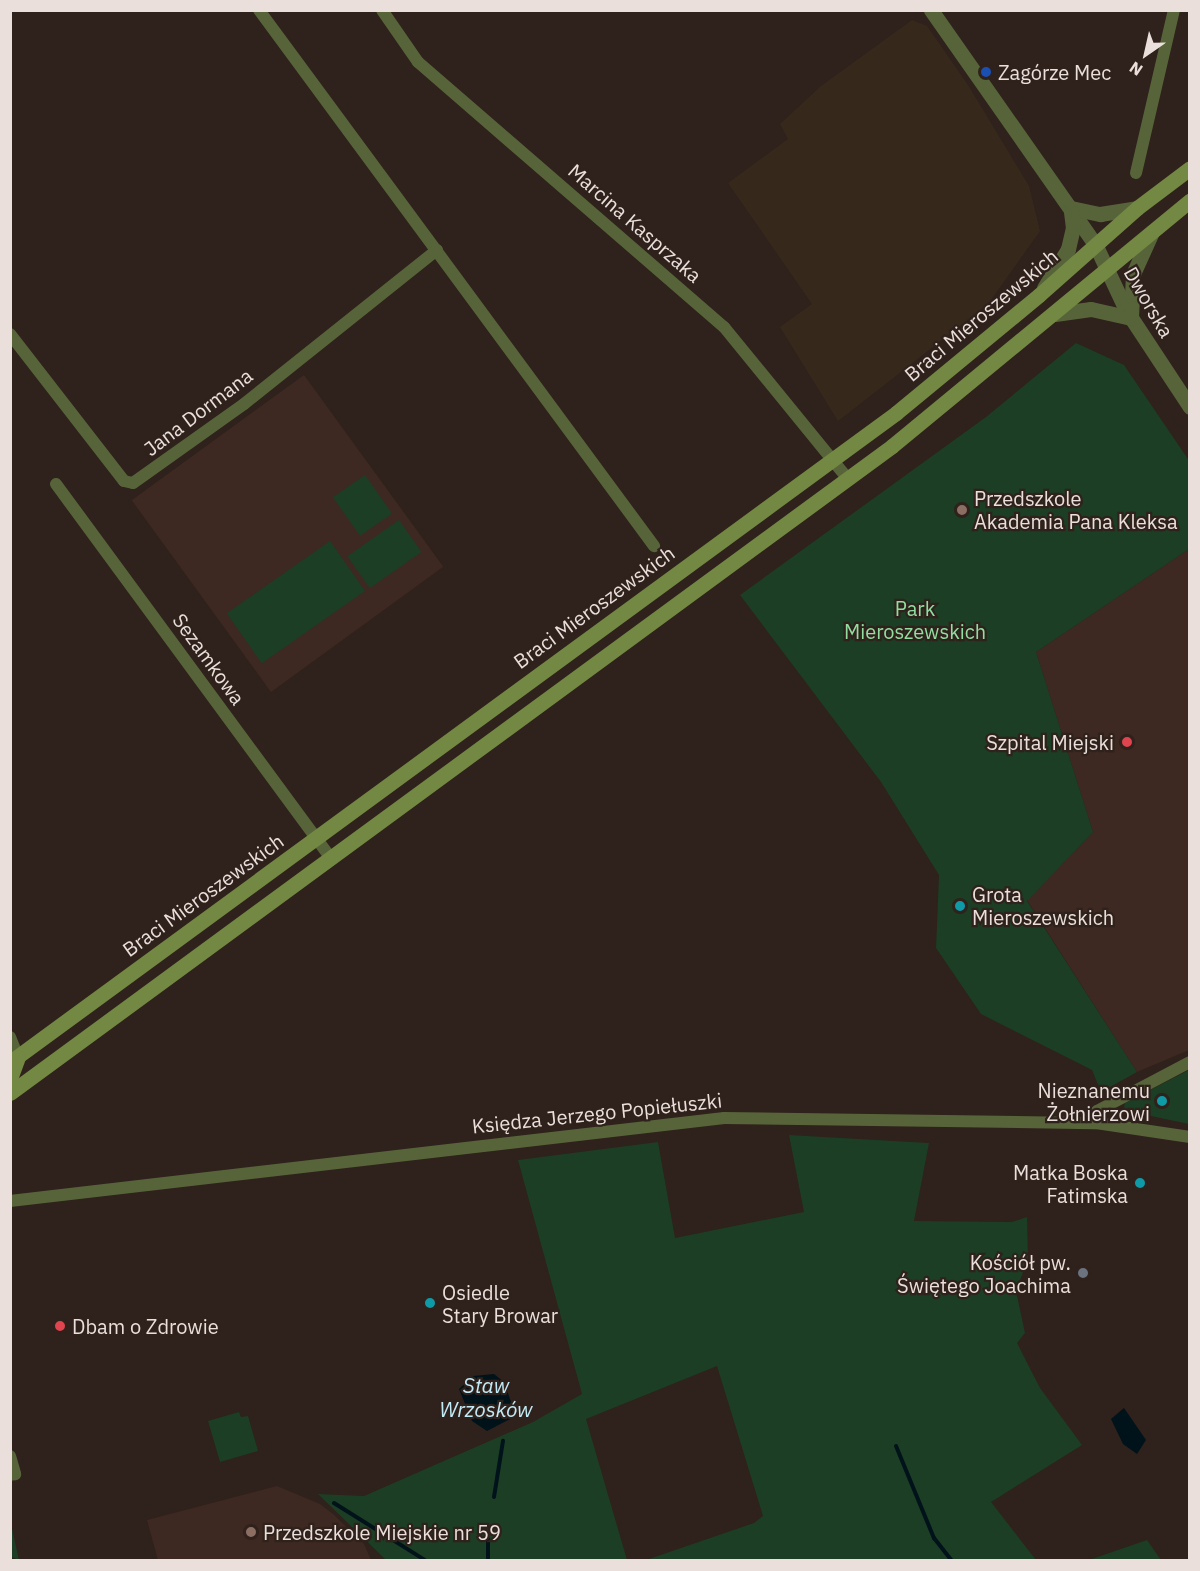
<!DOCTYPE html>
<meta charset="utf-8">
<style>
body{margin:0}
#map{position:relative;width:1200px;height:1571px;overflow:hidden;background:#2f211b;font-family:"IBM Plex Sans",sans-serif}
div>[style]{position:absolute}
.industrial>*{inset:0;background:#36291c}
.built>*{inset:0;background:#3d2921;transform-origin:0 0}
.green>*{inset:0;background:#1c3e24;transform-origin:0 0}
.water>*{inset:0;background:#00131a}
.stream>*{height:4px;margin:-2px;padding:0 2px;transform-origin:2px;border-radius:2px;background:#00131a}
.minor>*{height:12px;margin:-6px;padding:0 6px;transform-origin:6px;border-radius:6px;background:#57643a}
.tertiary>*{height:15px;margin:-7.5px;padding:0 7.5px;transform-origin:7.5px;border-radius:7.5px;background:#57643a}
.secondary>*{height:15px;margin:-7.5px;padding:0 7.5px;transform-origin:7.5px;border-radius:7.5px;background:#738842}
.dots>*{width:16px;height:16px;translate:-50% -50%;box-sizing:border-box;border:3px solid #2f211b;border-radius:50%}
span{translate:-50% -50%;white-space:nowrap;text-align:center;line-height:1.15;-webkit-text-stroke:4.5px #2f211b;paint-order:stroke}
.poi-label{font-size:20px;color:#eadfdb}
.left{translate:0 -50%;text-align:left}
.right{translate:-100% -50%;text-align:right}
.street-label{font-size:20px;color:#eadfdb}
.park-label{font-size:20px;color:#91dea0}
.water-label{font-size:21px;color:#c2ebf8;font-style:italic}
.frame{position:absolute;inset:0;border:12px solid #eadfdb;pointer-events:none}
.north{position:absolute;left:1116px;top:24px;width:60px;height:60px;-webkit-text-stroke:4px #2f211b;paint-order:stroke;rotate:214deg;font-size:16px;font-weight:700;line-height:24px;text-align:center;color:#eadfdb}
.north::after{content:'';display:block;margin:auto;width:21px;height:27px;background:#eadfdb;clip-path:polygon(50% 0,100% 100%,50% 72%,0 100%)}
</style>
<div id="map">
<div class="industrial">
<i style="clip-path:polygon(912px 20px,927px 26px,968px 85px,1029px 186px,1040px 231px,988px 304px,838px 421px,780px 327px,812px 304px,728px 183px,788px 139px,780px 124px,821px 86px)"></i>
</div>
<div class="built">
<i style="left:304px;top:375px;width:237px;height:213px;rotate:54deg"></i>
<i style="clip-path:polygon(1189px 549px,1189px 1050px,1137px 1072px,1027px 900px,1093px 832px,1036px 652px)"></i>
<i style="clip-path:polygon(277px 1486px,320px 1504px,333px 1514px,364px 1544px,371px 1560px,158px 1560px,147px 1520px)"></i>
</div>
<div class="green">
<i style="clip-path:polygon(1076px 343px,1124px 365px,1190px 462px,1189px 549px,1036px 652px,1093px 832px,1027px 901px,1137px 1072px,1101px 1092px,1092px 1070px,981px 1014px,936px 948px,939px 875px,881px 782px,740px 595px,986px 417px)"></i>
<i style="left:365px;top:475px;width:47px;height:39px;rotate:55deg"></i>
<i style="left:399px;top:520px;width:39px;height:63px;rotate:55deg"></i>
<i style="left:330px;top:541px;width:61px;height:126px;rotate:55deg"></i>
<i style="clip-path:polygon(1189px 1070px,1189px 1124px,1127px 1111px,1124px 1107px,1125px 1103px)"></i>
<i style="clip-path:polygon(789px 1135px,929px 1143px,914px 1221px,1012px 1222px,1027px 1217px,1028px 1259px,1016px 1291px,1025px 1333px,1017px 1343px,1040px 1388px,1082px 1445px,991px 1502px,1036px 1560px,646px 1560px,754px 1523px,763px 1516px,717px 1366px,586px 1419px,627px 1560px,386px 1560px,318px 1494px,364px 1496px,533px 1422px,582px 1394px,518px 1160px,658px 1142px,675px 1238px,804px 1212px)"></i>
<i style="clip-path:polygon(239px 1412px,241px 1417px,248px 1416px,258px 1451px,220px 1462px,208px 1421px)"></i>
<i style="clip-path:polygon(10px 1524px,11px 1524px,19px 1560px,11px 1557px)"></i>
<i style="clip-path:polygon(1147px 1540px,1161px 1560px,1089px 1560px)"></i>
</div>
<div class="water">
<i style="clip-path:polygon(494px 1374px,504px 1382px,516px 1416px,487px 1431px,472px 1421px,459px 1389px,473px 1376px)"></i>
<i style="clip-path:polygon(1124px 1408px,1146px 1440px,1137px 1454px,1123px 1444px,1111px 1419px)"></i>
</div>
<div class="stream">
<i style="left:896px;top:1446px;width:100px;rotate:67.6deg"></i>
<i style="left:934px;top:1538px;width:28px;rotate:52deg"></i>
<i style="left:494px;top:1497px;width:57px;rotate:-80.9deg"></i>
<i style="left:334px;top:1503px;width:107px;rotate:32.1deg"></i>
<i style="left:488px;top:1539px;width:21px;rotate:90deg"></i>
</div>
<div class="minor">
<i style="left:259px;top:10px;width:666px;rotate:53.61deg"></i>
<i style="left:382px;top:10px;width:63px;rotate:55.3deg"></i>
<i style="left:418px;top:62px;width:405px;rotate:40.9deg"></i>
<i style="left:724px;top:327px;width:196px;rotate:50.8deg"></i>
<i style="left:1136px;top:173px;width:167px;rotate:-76.9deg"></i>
<i style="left:10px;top:334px;width:186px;rotate:52.2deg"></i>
<i style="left:124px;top:481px;width:9px;rotate:13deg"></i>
<i style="left:133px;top:483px;width:136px;rotate:-35.4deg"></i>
<i style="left:244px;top:404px;width:247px;rotate:-38.6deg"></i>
<i style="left:56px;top:484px;width:463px;rotate:53.7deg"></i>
<i style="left:10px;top:1037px;width:22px;rotate:68deg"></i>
<i style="left:1096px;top:1123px;width:12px;rotate:-85deg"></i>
<i style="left:1097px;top:1111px;width:105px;rotate:-27.8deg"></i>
<i style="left:10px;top:1201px;width:719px;rotate:-6.63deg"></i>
<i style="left:724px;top:1118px;width:372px;rotate:0.8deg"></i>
<i style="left:1096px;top:1123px;width:95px;rotate:8.5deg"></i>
<i style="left:10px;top:1456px;width:19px;rotate:74deg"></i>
<i style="left:15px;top:1474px;width:5px;rotate:169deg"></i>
</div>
<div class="tertiary">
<i style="left:931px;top:10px;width:288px;rotate:55deg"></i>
<i style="left:1096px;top:246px;width:71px;rotate:64.9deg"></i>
<i style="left:1126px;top:310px;width:116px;rotate:56.6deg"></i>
<i style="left:1071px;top:208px;width:30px;rotate:12deg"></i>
<i style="left:1100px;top:214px;width:37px;rotate:-9deg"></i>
<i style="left:1044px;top:288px;width:46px;rotate:-58.4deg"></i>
<i style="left:1068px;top:249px;width:22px;rotate:-77deg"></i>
<i style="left:1073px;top:228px;width:17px;rotate:-97deg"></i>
<i style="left:1055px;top:314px;width:36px;rotate:-8deg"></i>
<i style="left:1091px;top:309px;width:41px;rotate:12.7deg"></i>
<i style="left:1131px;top:318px;width:44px;rotate:-87.4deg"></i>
<i style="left:1133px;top:274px;width:46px;rotate:-65.7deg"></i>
</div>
<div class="secondary">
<i style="left:10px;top:1062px;width:1098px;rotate:-36.22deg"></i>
<i style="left:896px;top:413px;width:185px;rotate:-39.5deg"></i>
<i style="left:1039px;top:295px;width:131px;rotate:-41.6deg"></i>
<i style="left:1137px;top:208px;width:66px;rotate:-37deg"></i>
<i style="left:10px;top:1079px;width:23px;rotate:-70deg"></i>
<i style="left:10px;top:1093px;width:1094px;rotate:-36.26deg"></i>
<i style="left:892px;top:446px;width:386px;rotate:-39.5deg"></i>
</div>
<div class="dots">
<i style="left:986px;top:72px;background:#1a4fb4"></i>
<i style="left:962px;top:510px;background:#8d6e63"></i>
<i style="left:1127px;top:742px;background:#e0444e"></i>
<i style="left:960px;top:906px;background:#0f9aa8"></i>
<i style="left:1162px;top:1101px;background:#0f9aa8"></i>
<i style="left:1140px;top:1183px;background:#0f9aa8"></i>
<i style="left:1083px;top:1273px;background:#6b7280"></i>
<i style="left:430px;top:1303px;background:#0f9aa8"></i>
<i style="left:60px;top:1326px;background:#e0444e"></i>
<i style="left:251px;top:1532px;background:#8d6e63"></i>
</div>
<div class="poi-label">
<span class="left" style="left:998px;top:72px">Zagórze Mec</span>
<span class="left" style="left:974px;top:510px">Przedszkole<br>Akademia Pana Kleksa</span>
<span class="right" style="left:1114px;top:742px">Szpital Miejski</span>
<span class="left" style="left:972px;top:906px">Grota<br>Mieroszewskich</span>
<span class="right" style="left:1150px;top:1102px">Nieznanemu<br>Żołnierzowi</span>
<span class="right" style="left:1128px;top:1184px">Matka Boska<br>Fatimska</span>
<span class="right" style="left:1071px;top:1274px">Kościół pw.<br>Świętego Joachima</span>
<span class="left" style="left:442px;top:1304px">Osiedle<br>Stary Browar</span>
<span class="left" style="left:72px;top:1326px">Dbam o Zdrowie</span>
<span class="left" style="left:263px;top:1532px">Przedszkole Miejskie nr 59</span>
</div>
<div class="street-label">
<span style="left:635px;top:223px;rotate:41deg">Marcina Kasprzaka</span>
<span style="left:1149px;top:302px;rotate:60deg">Dworska</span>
<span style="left:981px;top:315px;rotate:-40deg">Braci Mieroszewskich</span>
<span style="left:198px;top:412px;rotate:-37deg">Jana Dormana</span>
<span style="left:594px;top:607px;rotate:-36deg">Braci Mieroszewskich</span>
<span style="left:209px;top:659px;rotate:54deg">Sezamkowa</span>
<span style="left:203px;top:895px;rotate:-36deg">Braci Mieroszewskich</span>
<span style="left:597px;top:1113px;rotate:-6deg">Księdza Jerzego Popiełuszki</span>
</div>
<div class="park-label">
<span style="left:915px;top:620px">Park<br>Mieroszewskich</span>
</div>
<div class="water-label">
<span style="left:486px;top:1397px">Staw<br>Wrzosków</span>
</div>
<div class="frame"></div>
<div class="north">N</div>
</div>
